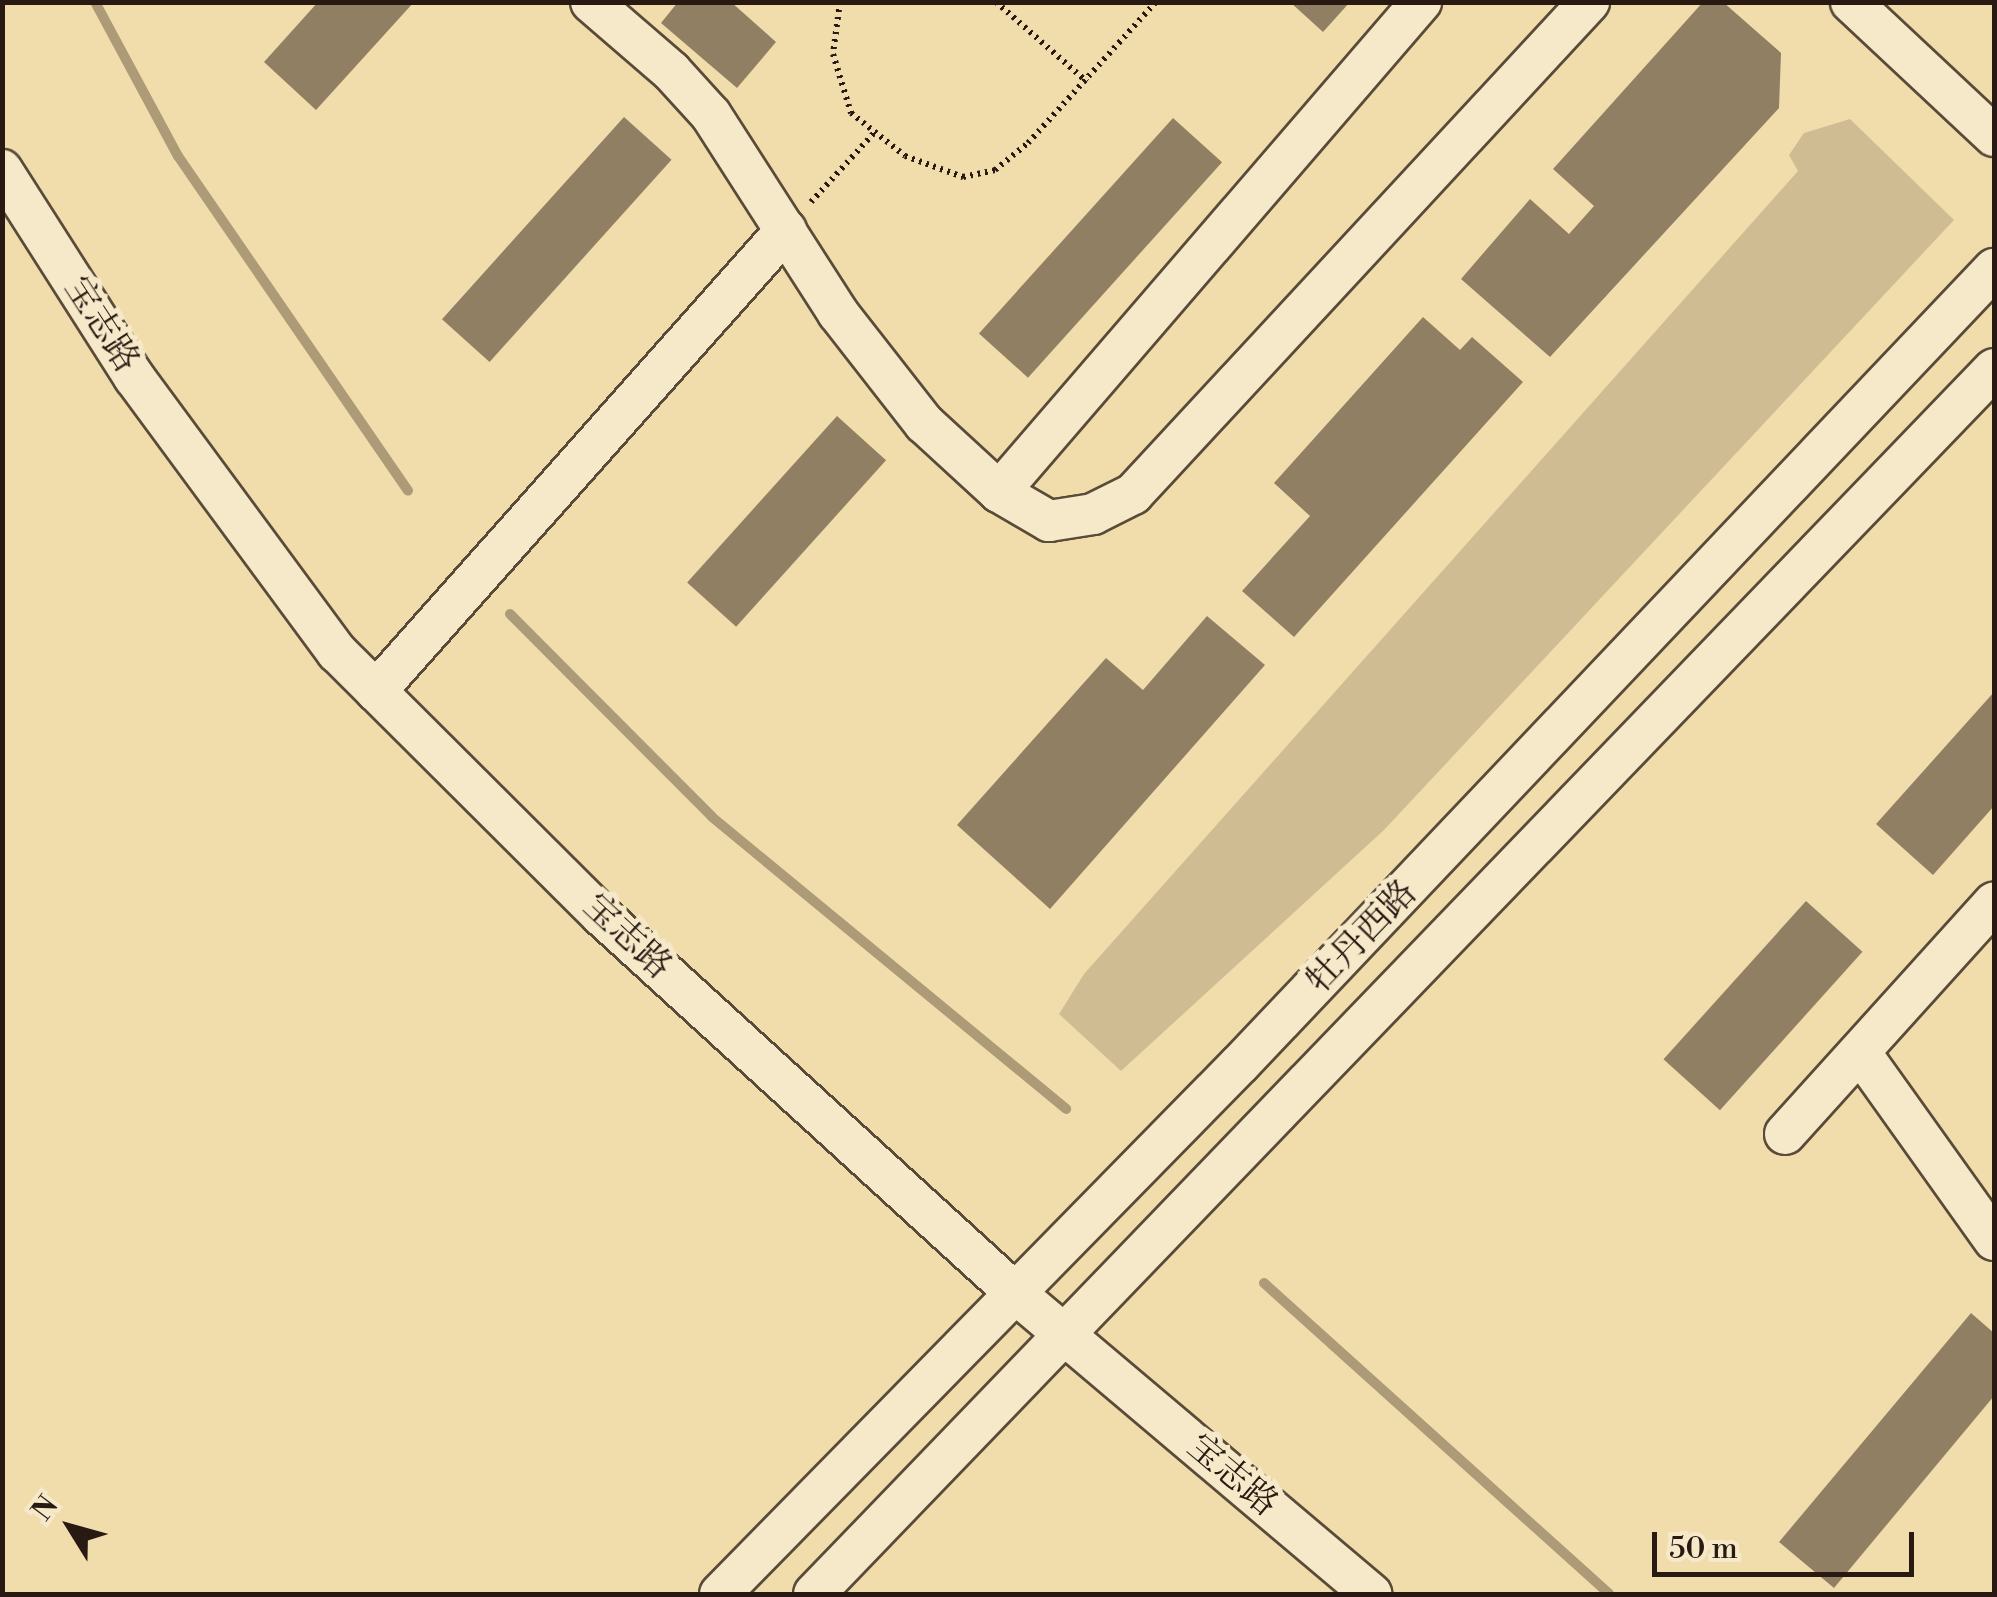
<!DOCTYPE html>
<meta charset="utf-8">
<style>
body{margin:0}
#map{position:relative;width:1997px;height:1597px;overflow:hidden;background:#f1ddac;font-family:"Libre Bodoni","Noto Serif SC",serif}
div>[style]{position:absolute}
.green>*{inset:0;background:#cfbc92}
.stream>*{height:10px;margin:-5px;padding:0 5px;transform-origin:5px;border-radius:5px;background:#ad9b78}
.building>*{inset:0;background:#917f63;transform-origin:0 0}
.path>*{height:6px;margin-top:-3px;transform-origin:0;background:repeating-linear-gradient(90deg,#281a13 0 2.5px,transparent 0 7.5px)}
.roads{filter:drop-shadow(2px 0 #5a4b39) drop-shadow(-2px 0 #5a4b39) drop-shadow(0 2px #5a4b39) drop-shadow(0 -2px #5a4b39)}
.minor>*{height:40px;margin:-20px;padding:0 20px;transform-origin:20px;border-radius:20px;background:#f6e9c9}
span{translate:-50% -50%;white-space:nowrap;text-align:center;line-height:1.15;-webkit-text-stroke:10px #f6e9c9;paint-order:stroke}
.street-label{font-size:35px;color:#281a13}
.frame{position:absolute;inset:0;border:5px solid #281a13;pointer-events:none}
.north{position:absolute;left:20px;top:1477px;width:100px;height:100px;-webkit-text-stroke:8px #f6e9c9;paint-order:stroke;rotate:307deg;font-size:28px;font-weight:700;line-height:40px;text-align:center;color:#281a13}
.north::after{content:'';display:block;margin:auto;width:35px;height:45px;background:#281a13;clip-path:polygon(50% 0,100% 100%,50% 72%,0 100%)}
.scale{position:absolute;left:1652px;top:1532px;width:262px;height:45px;box-sizing:border-box;border:5px solid #281a13;border-top:0;padding-left:12px;font-size:30px;line-height:35px;white-space:nowrap;color:#281a13;-webkit-text-stroke:8px #f6e9c9;paint-order:stroke}
</style>
<div id="map">
<div class="green">
<i style="clip-path:polygon(1850px 119px,1954px 220px,1384px 830px,1121px 1071px,1059px 1014px,1084px 974px,1798px 171px,1789px 155px,1804px 133px)"></i>
</div>
<div class="stream">
<i style="left:95px;top:2px;width:175px;rotate:61.7deg"></i>
<i style="left:178px;top:156px;width:406px;rotate:55.5deg"></i>
<i style="left:510px;top:614px;width:286px;rotate:45.1deg"></i>
<i style="left:712px;top:817px;width:459px;rotate:39.5deg"></i>
<i style="left:1264px;top:1283px;width:464px;rotate:42deg"></i>
</div>
<div class="building">
<i style="clip-path:polygon(318px 2px,414px 2px,316px 110px,264px 62px)"></i>
<i style="clip-path:polygon(678px 2px,731px 2px,776px 42px,737px 88px,661px 23px)"></i>
<i style="clip-path:polygon(1290px 2px,1350px 2px,1323px 32px)"></i>
<i style="clip-path:polygon(1703px 2px,1723px 2px,1781px 53px,1779px 108px,1550px 357px,1461px 279px,1530px 199px,1569px 234px,1594px 206px,1553px 169px)"></i>
<i style="left:624px;top:117px;width:64px;height:272px;rotate:42deg"></i>
<i style="left:1173px;top:118px;width:66px;height:290px;rotate:42deg"></i>
<i style="clip-path:polygon(1423px 317px,1460px 350px,1472px 337px,1523px 382px,1294px 637px,1242px 591px,1310px 516px,1274px 483px)"></i>
<i style="left:837px;top:416px;width:66px;height:224px;rotate:42deg"></i>
<i style="clip-path:polygon(1207px 616px,1265px 665px,1050px 909px,957px 825px,1106px 658px,1143px 690px)"></i>
<i style="clip-path:polygon(1994px 692px,1994px 806px,1933px 875px,1876px 824px)"></i>
<i style="left:1806px;top:901px;width:76px;height:213px;rotate:42deg"></i>
<i style="clip-path:polygon(1971px 1313px,1994px 1333px,1994px 1396px,1834px 1588px,1779px 1542px)"></i>
</div>
<div class="path">
<i style="left:840px;top:2px;width:52px;rotate:97.7deg"></i>
<i style="left:833px;top:54px;width:62px;rotate:73deg"></i>
<i style="left:851px;top:113px;width:69px;rotate:38.5deg"></i>
<i style="left:905px;top:156px;width:62px;rotate:19.9deg"></i>
<i style="left:963px;top:177px;width:33px;rotate:-12deg"></i>
<i style="left:995px;top:170px;width:43px;rotate:-39.3deg"></i>
<i style="left:1028px;top:143px;width:190px;rotate:-47.8deg"></i>
<i style="left:996px;top:2px;width:121px;rotate:41.3deg"></i>
<i style="left:811px;top:202px;width:93px;rotate:-47.6deg"></i>
</div>
<div class="roads">
<div class="minor">
<i style="left:591px;top:2px;width:106px;rotate:40.8deg"></i>
<i style="left:671px;top:71px;width:59px;rotate:47.7deg"></i>
<i style="left:711px;top:115px;width:235px;rotate:57.3deg"></i>
<i style="left:838px;top:313px;width:140px;rotate:52deg"></i>
<i style="left:924px;top:423px;width:102px;rotate:42.6deg"></i>
<i style="left:999px;top:492px;width:58px;rotate:30.1deg"></i>
<i style="left:1049px;top:521px;width:45px;rotate:-9deg"></i>
<i style="left:1093px;top:514px;width:45px;rotate:-26.6deg"></i>
<i style="left:1133px;top:494px;width:671px;rotate:-47.17deg"></i>
<i style="left:1851px;top:2px;width:196px;rotate:43.1deg"></i>
<i style="left:2px;top:170px;width:246px;rotate:57.5deg"></i>
<i style="left:134px;top:377px;width:342px;rotate:53.6deg"></i>
<i style="left:337px;top:652px;width:373px;rotate:44.9deg"></i>
<i style="left:601px;top:915px;width:559px;rotate:42.39deg"></i>
<i style="left:1014px;top:1292px;width:468px;rotate:40.2deg"></i>
<i style="left:999px;top:492px;width:647px;rotate:-49.26deg"></i>
<i style="left:376px;top:691px;width:617px;rotate:-48.35deg"></i>
<i style="left:1860px;top:1052px;width:231px;rotate:54.5deg"></i>
<i style="left:1785px;top:1134px;width:312px;rotate:-47.9deg"></i>
<i style="left:720px;top:1594px;width:742px;rotate:-45.55deg"></i>
<i style="left:1240px;top:1064px;width:1096px;rotate:-46.52deg"></i>
<i style="left:814px;top:1594px;width:1701px;rotate:-46.07deg"></i>
</div>
</div>
<div class="street-label">
<span style="left:101px;top:325px;rotate:57deg">宝志路</span>
<span style="left:627px;top:937px;rotate:43deg">宝志路</span>
<span style="left:1362px;top:937px;rotate:-46deg">牡丹西路</span>
<span style="left:1232px;top:1476px;rotate:40deg">宝志路</span>
</div>
<div class="frame"></div>
<div class="north">N</div>
<div class="scale">50 m</div>
</div>
